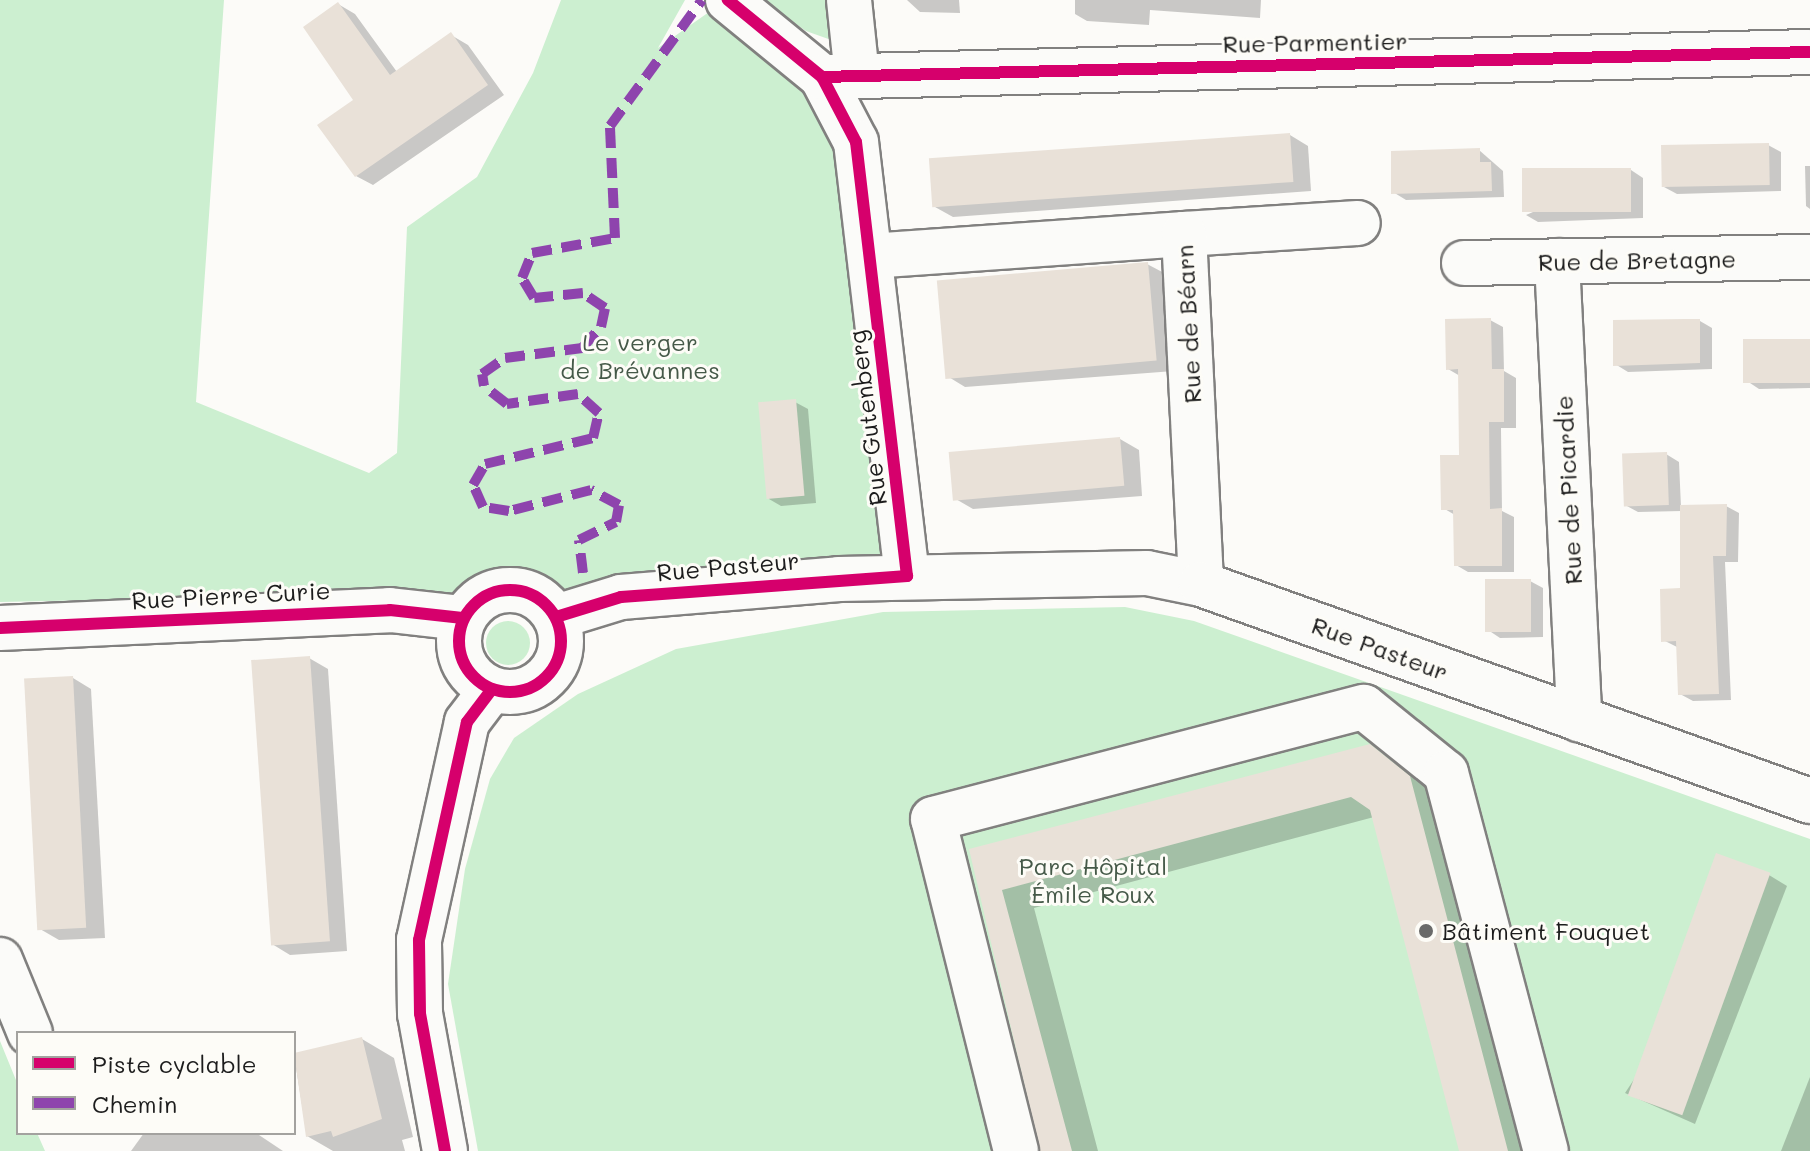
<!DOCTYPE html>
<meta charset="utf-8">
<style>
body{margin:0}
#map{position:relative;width:1810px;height:1151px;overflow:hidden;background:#fcfbf8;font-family:Mali,sans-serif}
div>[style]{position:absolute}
.green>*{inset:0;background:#ccefd0}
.round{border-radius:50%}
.shadow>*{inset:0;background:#0003}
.building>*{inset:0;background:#e9e1d8;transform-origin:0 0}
.roads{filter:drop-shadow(2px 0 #81807f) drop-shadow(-2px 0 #81807f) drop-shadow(0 2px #81807f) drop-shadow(0 -2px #81807f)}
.minor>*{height:44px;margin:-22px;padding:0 22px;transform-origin:22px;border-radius:22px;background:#fbfbf9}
.minor>.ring{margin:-22px;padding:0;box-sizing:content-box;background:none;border:44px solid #fbfbf9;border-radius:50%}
.quiet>*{height:10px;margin-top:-5px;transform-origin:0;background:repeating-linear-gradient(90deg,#8e44ad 0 20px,transparent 0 30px)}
.cycleway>*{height:12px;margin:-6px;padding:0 6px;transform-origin:6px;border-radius:6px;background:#d6006c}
.cycleway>.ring{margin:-6px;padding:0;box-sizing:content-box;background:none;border:12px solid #d6006c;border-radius:50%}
.dots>*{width:22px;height:22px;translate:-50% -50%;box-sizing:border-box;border:4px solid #fdfcf7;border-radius:50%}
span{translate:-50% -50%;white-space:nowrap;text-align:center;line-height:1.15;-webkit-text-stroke:6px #fdfcf7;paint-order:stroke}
.street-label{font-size:24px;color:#1c1c1c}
.park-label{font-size:24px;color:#455948}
.poi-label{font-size:24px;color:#1c1c1c}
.left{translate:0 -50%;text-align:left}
.legend{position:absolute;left:16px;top:1031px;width:280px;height:104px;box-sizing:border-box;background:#fdfcf7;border:2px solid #a3a29f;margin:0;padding:10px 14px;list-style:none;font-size:24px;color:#1c1c1c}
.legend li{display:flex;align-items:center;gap:16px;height:40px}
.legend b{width:40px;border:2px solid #a3a29f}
</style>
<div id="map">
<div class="green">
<i style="clip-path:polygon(0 0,224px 0,196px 402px,369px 473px,397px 453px,407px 227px,477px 177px,533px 73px,561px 0,685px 0,658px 48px,726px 0,856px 142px,907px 576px,556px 617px,460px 611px,391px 594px,0 602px)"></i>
<i style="clip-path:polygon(760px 0,830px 0,834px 41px,806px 31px)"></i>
<i style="clip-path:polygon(1125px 607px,1194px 621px,1810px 839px,1810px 1151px,478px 1151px,448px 984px,465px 869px,490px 779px,514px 738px,578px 694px,676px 649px,883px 612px)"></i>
<i class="round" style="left:486px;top:621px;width:44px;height:44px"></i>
<i style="clip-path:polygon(0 1041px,18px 1085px,18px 1133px,37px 1133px,45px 1151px,0 1151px)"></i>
</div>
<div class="shadow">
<i style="clip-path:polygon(907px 0,959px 0,960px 13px,920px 12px)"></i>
<i style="clip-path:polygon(1075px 0,1261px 0,1260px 18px,1150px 10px,1149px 25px,1087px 21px,1075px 14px)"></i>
<i style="clip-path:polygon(338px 4px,355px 14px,397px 72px,451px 35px,468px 45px,504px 95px,373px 185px,356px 176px,356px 101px)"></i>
<i style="clip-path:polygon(1290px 135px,1308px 146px,1311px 191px,953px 217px,935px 207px)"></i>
<i style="clip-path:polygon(1768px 145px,1781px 152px,1781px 191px,1677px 194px,1664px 187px)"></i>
<i style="clip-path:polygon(1479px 150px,1503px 171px,1504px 197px,1406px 200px,1393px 192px)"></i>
<i style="clip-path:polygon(1805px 166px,1810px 166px,1810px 209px,1806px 206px)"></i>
<i style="clip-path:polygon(1631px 170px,1643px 178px,1643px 218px,1538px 222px,1526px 215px)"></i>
<i style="clip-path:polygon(1147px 264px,1166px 274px,1174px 371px,965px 387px,947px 376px)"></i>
<i style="clip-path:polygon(1490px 320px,1503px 327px,1504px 371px,1516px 378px,1516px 428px,1501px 428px,1502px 511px,1514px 517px,1514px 572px,1468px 572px,1456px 565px,1455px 515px,1443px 508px,1461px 457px,1460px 376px,1448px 369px)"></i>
<i style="clip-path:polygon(1700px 321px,1712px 328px,1712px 369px,1628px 372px,1615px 364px)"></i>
<i style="clip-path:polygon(1810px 341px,1810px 388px,1759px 389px,1747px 381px)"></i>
<i style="clip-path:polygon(795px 402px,808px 409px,816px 503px,781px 506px,769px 499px)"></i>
<i style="clip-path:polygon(1120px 439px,1139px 450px,1142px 496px,973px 509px,954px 498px)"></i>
<i style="clip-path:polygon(1666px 454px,1679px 462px,1681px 507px,1726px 506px,1739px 513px,1738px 562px,1725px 562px,1731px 700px,1693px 701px,1680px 694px,1679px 648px,1663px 640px,1682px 590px,1682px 511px,1638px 512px,1625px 505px)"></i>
<i style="clip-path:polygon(1530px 581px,1543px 588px,1543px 637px,1500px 638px,1488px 630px)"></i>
<i style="clip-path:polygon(309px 658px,328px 669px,347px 951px,290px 955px,272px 944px)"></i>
<i style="clip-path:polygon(73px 678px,91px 689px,105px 938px,59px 940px,40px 929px)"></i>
<i style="clip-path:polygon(1370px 746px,1443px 797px,1535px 1151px,1461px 1151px,1374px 817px,1034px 908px,1098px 1151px,1040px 1151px,971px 851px)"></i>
<i style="clip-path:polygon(1769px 875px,1787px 886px,1695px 1124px,1625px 1093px)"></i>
<i style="clip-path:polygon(362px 1039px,394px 1058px,413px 1137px,402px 1140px,405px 1151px,333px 1151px,307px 1136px,294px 1055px)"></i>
<i style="clip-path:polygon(1810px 1077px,1810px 1151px,1781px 1151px)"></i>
<i style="clip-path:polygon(144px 1133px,256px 1133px,283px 1151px,131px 1151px)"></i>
</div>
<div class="building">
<i style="clip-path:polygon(338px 2px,390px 75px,451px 32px,488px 85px,355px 177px,317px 125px,353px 100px,303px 27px)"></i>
<i style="left:1290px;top:133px;width:49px;height:362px;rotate:86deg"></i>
<i style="left:1769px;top:143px;width:42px;height:108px;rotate:89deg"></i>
<i style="clip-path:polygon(1480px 148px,1480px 162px,1491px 162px,1492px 191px,1391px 194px,1391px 151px)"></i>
<i style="left:1631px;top:168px;width:44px;height:109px;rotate:90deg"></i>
<i style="left:1148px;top:262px;width:99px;height:212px;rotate:85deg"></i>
<i style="clip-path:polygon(1491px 318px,1492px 369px,1504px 369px,1504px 422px,1489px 422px,1490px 509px,1502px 508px,1502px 566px,1454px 566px,1453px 510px,1441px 510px,1440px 455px,1459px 455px,1458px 369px,1446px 370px,1445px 319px)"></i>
<i style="clip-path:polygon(1685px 319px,1700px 319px,1700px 363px,1613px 366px,1613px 320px)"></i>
<i style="left:1743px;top:339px;width:67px;height:44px"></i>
<i style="left:796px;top:399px;width:97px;height:38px;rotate:85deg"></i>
<i style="left:1120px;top:437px;width:49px;height:172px;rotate:85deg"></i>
<i style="left:1667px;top:452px;width:53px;height:45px;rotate:88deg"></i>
<i style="clip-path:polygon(1727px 504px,1726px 556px,1713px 556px,1719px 694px,1678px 695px,1676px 641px,1661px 642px,1660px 589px,1680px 588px,1680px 505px)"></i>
<i style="left:1485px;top:579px;width:46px;height:53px"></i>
<i style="left:310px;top:656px;width:286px;height:59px;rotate:86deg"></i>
<i style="left:73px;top:676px;width:252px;height:49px;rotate:87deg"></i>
<i style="clip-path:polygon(1370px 744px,1410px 776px,1508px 1151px,1459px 1151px,1370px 810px,1351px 797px,1002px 890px,1072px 1151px,1040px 1151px,969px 849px)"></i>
<i style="left:1716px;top:853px;width:58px;height:258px;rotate:20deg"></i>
<i style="clip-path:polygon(362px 1037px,382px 1119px,333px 1137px,331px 1131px,306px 1137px,294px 1053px)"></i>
</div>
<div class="roads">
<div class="minor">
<i style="left:728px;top:0;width:122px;rotate:39.3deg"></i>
<i style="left:822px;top:77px;width:73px;rotate:62.4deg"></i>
<i style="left:856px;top:142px;width:437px;rotate:83.3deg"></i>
<i style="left:849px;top:0;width:76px;rotate:84deg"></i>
<i style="left:822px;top:77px;width:988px;rotate:-1.45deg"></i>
<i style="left:1184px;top:234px;width:174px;rotate:-3.6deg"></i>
<i style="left:870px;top:256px;width:315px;rotate:-4deg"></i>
<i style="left:1184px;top:234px;width:350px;rotate:87.2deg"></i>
<i style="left:1557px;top:261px;width:459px;rotate:87.2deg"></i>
<i style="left:1464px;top:263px;width:346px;rotate:-1deg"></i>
<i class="ring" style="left:459px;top:590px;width:58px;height:58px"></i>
<i style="left:556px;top:617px;width:68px;rotate:-17.1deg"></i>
<i style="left:621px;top:597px;width:219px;rotate:-4.7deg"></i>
<i style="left:839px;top:579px;width:308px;rotate:-1.1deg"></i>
<i style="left:1147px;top:573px;width:55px;rotate:11.5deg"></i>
<i style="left:1201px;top:584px;width:647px;rotate:19.61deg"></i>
<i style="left:0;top:628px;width:390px;rotate:-2.6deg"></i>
<i style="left:390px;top:610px;width:73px;rotate:6.3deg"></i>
<i style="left:0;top:960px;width:79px;rotate:67.7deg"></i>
<i style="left:445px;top:1151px;width:139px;rotate:-100.3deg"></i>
<i style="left:420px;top:1014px;width:74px;rotate:-90.8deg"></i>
<i style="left:419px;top:940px;width:223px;rotate:-77.6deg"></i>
<i style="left:467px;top:722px;width:41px;rotate:-52.9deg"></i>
<i style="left:1016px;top:1151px;width:342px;rotate:-104deg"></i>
<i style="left:933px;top:819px;width:445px;rotate:-14.6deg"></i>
<i style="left:1364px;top:707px;width:105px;rotate:38.8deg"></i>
<i style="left:1446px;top:773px;width:391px;rotate:75.2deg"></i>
</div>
</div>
<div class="quiet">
<i style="left:583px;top:573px;width:33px;rotate:-97deg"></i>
<i style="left:579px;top:540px;width:41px;rotate:-25.9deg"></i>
<i style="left:616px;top:522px;width:17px;rotate:-80deg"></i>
<i style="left:619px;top:505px;width:32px;rotate:-152deg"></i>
<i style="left:591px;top:490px;width:85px;rotate:165.6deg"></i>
<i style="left:509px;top:511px;width:26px;rotate:-171deg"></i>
<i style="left:483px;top:507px;width:24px;rotate:-114deg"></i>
<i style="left:473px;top:485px;width:24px;rotate:-60deg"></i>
<i style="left:485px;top:464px;width:111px;rotate:-13.5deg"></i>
<i style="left:593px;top:438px;width:26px;rotate:-77deg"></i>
<i style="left:599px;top:413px;width:28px;rotate:-138deg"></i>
<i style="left:578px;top:394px;width:72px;rotate:172deg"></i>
<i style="left:507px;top:404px;width:29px;rotate:-142deg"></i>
<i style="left:484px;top:386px;width:12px;rotate:-99deg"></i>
<i style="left:482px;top:374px;width:28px;rotate:-35deg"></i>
<i style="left:505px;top:358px;width:78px;rotate:-7.4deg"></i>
<i style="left:582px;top:348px;width:28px;rotate:-48deg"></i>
<i style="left:601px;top:327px;width:19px;rotate:-78deg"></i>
<i style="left:605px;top:308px;width:27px;rotate:-146deg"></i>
<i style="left:583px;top:293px;width:49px;rotate:174.2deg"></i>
<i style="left:534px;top:298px;width:23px;rotate:-121deg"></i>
<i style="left:522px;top:278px;width:27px;rotate:-68deg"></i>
<i style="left:532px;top:253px;width:84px;rotate:-10.2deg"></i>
<i style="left:615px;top:238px;width:112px;rotate:-92.6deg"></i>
<i style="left:610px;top:126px;width:156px;rotate:-53.9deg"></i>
</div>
<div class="cycleway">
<i style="left:822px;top:77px;width:988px;rotate:-1.45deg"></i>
<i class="ring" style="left:459px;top:590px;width:90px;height:90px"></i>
<i style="left:556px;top:617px;width:68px;rotate:-17.1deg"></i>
<i style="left:621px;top:597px;width:287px;rotate:-4.2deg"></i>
<i style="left:907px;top:576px;width:437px;rotate:-96.7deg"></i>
<i style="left:856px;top:142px;width:73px;rotate:-117.6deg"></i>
<i style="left:822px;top:77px;width:122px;rotate:-140.7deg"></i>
<i style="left:0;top:628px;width:390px;rotate:-2.6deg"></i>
<i style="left:390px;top:610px;width:73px;rotate:6.3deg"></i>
<i style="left:445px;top:1151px;width:139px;rotate:-100.3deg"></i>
<i style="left:420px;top:1014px;width:74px;rotate:-90.8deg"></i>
<i style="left:419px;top:940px;width:223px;rotate:-77.6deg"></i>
<i style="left:467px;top:722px;width:41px;rotate:-52.9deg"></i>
</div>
<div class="dots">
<i style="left:1426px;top:931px;background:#6a6a69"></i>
</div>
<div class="street-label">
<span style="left:1315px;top:42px;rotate:-1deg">Rue Parmentier</span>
<span style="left:1637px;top:260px;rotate:-1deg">Rue de Bretagne</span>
<span style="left:1188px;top:324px;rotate:-93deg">Rue de Béarn</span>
<span style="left:867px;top:418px;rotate:-97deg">Rue Gutenberg</span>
<span style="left:1568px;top:490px;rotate:-93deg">Rue de Picardie</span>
<span style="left:728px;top:566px;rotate:-5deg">Rue Pasteur</span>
<span style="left:231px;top:595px;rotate:-3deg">Rue Pierre Curie</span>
<span style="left:1380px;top:648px;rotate:20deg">Rue Pasteur</span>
</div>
<div class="park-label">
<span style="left:640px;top:356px">Le verger<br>de Brévannes</span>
<span style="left:1093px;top:880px">Parc Hôpital<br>Émile Roux</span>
</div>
<div class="poi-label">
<span class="left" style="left:1442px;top:931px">Bâtiment Fouquet</span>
</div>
<ul class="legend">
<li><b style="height:10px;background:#d6006c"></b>Piste cyclable</li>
<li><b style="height:10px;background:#8e44ad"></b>Chemin</li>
</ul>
</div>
